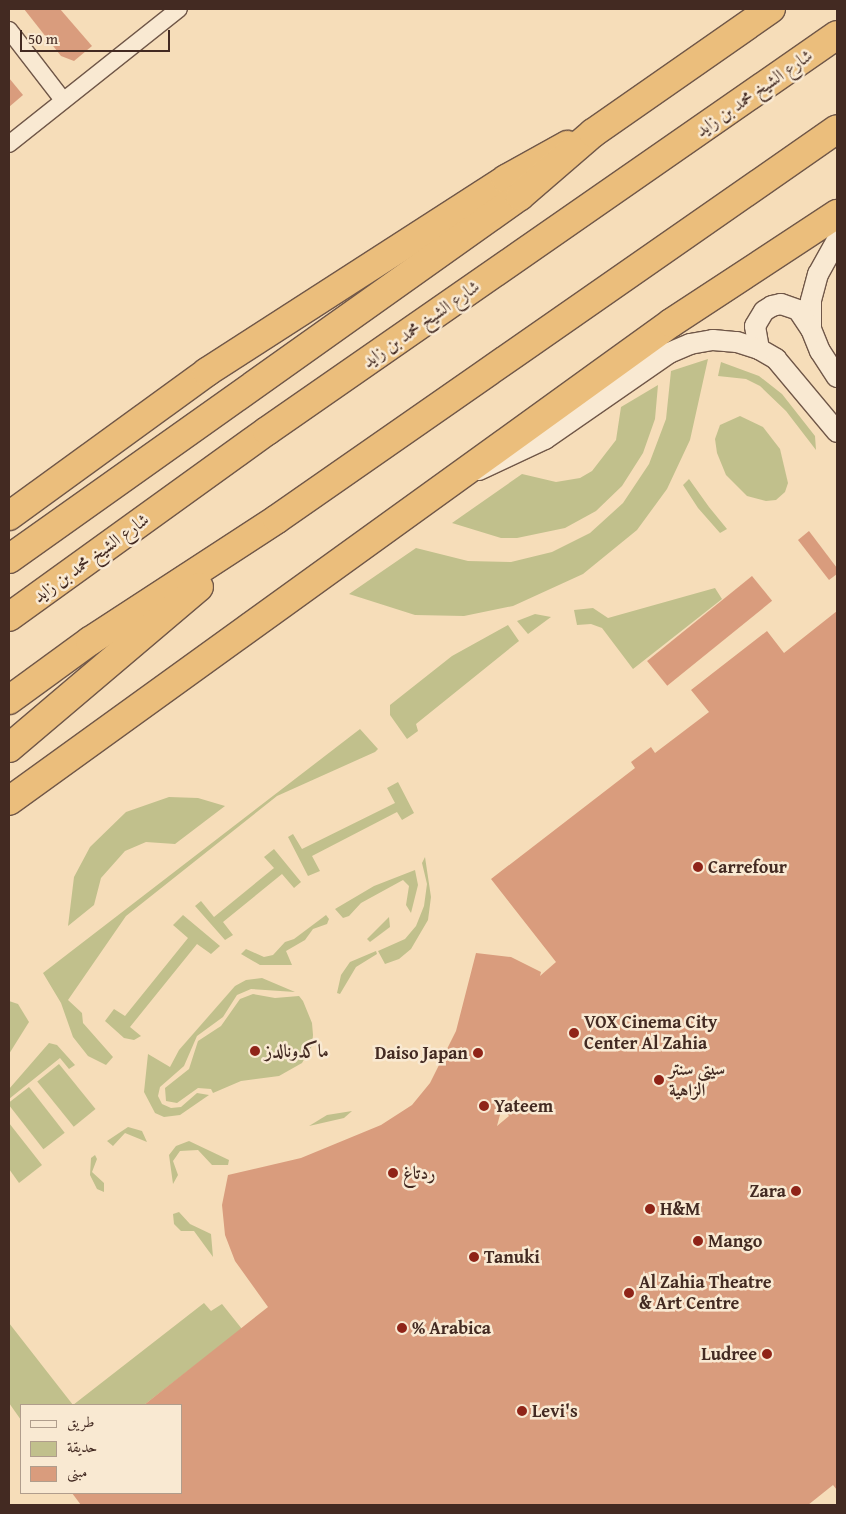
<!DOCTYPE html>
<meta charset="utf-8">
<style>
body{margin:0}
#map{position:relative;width:846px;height:1514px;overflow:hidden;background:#f6ddb9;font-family:"Gentium Book Plus",Amiri,serif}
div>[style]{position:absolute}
.green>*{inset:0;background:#c1c08c;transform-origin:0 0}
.building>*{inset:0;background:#d99c7d;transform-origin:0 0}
.roads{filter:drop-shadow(1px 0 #705748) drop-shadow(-1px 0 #705748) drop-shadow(0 1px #705748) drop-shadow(0 -1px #705748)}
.minor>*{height:16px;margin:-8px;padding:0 8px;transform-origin:8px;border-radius:8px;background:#f9e9d2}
.tertiary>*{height:20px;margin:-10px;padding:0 10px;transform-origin:10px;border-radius:10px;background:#f9e9d2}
.motorway>*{height:28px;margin:-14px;padding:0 14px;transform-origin:14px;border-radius:14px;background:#ebbe7c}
.dots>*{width:14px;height:14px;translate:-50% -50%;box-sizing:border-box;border:2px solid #f9e9d2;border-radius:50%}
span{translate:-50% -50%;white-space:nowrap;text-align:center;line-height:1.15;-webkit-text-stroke:5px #f9e9d2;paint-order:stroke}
.street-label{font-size:18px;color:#432a22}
.poi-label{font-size:18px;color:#432a22;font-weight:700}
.left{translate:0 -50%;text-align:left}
.right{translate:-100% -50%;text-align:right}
.frame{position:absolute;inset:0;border:10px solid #432a22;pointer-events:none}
.legend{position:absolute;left:20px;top:1404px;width:162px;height:90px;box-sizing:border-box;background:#f9e9d2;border:1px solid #b09d8c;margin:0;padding:6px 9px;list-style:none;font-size:15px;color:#432a22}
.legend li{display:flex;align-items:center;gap:10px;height:25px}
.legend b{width:25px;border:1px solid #b09d8c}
.scale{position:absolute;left:20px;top:30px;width:150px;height:22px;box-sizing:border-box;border:2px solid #432a22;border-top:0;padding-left:6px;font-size:15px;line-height:18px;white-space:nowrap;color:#432a22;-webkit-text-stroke:4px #f9e9d2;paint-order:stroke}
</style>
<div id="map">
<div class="green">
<i style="clip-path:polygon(708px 359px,690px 440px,667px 489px,637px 530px,583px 574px,513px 606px,464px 616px,415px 615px,349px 594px,416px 548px,468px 561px,511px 562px,552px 552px,590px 533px,623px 503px,649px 464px,666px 419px,671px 371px)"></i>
<i style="clip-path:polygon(721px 362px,759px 376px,782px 394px,815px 436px,816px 450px,786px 411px,760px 386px,746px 379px,718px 376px)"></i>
<i style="clip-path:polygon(658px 385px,655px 419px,643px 453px,622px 486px,596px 511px,565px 528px,517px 538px,501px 538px,452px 523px,522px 474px,556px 482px,580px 478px,592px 471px,616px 440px,621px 407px)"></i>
<i style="clip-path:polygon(740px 416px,763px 427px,780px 449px,788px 483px,785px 492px,776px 500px,766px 501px,747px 496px,726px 475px,717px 453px,715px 439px,720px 425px)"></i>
<i style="clip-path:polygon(689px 479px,709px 507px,727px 529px,720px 533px,698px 508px,683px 485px)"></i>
<i style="clip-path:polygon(715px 588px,722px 599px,633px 669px,602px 628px,591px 624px,577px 625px,574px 610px,593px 608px,608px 618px)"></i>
<i style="clip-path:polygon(535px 614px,551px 617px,528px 634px,517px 621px)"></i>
<i style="clip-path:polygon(508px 625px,519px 641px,416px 724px,418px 731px,407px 739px,390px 715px,390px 705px,452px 656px)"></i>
<i style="clip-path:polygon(360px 729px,378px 749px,375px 752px,277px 796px,126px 916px,68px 1000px,82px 1013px,83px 1023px,113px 1057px,106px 1065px,88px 1056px,73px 1037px,61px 1003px,43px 973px)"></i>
<i style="clip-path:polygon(398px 782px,414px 813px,402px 820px,397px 812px,312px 856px,320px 871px,308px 876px,288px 837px,293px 834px,302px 849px,395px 803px,387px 788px)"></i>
<i style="clip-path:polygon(169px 797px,198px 798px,225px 806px,175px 844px,146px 842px,125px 851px,101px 878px,94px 905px,68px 926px,74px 877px,90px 847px,126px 812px)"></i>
<i style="clip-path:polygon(274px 849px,301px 882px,294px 888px,282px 874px,223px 922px,233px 935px,225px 940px,195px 906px,201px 901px,214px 917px,274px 868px,264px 857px)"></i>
<i style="clip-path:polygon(425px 857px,431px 897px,428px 920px,411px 949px,399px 959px,385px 964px,378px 951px,405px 939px,416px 926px,424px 906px,427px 884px,422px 863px)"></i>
<i style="clip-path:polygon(415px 870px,418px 885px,411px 913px,406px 905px,409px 886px,403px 880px,361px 903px,349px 916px,343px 918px,335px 909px,374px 886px)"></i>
<i style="clip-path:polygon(183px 915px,220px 946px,211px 954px,197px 944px,130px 1027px,141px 1036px,134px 1040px,124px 1038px,105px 1021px,114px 1009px,125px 1016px,188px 938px,173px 925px)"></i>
<i style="clip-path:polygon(326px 915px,329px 919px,327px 924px,313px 929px,305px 940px,286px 951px,292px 965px,260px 965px,241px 954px,246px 949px,264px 957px,273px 955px,285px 942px,294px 939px)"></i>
<i style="clip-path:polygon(389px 917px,390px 927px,370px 942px,367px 939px)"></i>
<i style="clip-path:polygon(376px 951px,377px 954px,356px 967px,340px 994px,337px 993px,341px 975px,350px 962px)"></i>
<i style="clip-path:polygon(262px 978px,295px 992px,251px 989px,237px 995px,223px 1017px,197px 1036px,184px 1066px,160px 1087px,158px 1096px,162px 1104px,171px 1108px,181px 1107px,197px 1093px,209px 1095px,180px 1115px,164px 1117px,155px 1113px,144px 1092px,148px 1054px,170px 1067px,179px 1050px,235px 986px,246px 980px)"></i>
<i style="clip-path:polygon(253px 994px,275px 998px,299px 996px,303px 1001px,312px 1023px,313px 1035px,312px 1046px,302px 1063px,279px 1076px,241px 1081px,213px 1093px,211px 1089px,198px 1088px,177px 1103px,166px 1101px,165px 1088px,189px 1069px,198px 1041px,221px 1026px,240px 999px)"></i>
<i style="clip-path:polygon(9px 1001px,18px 1004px,29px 1022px,9px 1054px)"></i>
<i style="clip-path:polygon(49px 1043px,57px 1045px,75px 1065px,69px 1069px,60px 1058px,9px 1099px,9px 1089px)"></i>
<i style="left:59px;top:1064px;width:58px;height:28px;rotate:51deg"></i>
<i style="left:29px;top:1087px;width:58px;height:27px;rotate:52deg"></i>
<i style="clip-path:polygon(352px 1111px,344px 1118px,309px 1126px,327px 1115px)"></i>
<i style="clip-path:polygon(9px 1123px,42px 1165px,19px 1183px,9px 1169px)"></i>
<i style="clip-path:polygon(128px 1127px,142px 1131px,147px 1142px,125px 1133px,113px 1146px,107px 1141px)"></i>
<i style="clip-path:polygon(189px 1141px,229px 1160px,228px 1165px,212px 1165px,198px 1150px,180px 1151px,173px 1161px,178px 1175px,173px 1184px,169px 1155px,176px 1146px)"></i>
<i style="clip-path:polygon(95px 1155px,97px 1159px,92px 1172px,104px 1183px,104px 1192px,97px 1189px,90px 1175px,91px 1158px)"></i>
<i style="clip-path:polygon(179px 1212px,190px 1224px,211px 1234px,213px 1257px,194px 1231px,181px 1231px,174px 1224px,173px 1214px)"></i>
<i style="clip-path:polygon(204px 1303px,211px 1311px,222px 1304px,242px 1329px,144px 1405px,21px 1405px,21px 1420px,9px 1403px,9px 1323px,73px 1405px)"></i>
</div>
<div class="building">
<i style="clip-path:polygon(24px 9px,60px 9px,92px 46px,74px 61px,61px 56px)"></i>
<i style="clip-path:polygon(9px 78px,23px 95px,9px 107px)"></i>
<i style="clip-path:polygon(809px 531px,837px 568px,837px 574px,829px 580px,798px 540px)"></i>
<i style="left:752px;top:576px;width:32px;height:135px;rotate:51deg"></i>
<i style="clip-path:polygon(evenodd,837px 611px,837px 1490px,833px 1485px,808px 1505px,81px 1505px,72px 1493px,181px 1493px,181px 1405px,144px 1405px,268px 1307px,235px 1261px,225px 1235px,222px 1205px,228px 1175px,301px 1158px,381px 1125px,412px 1105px,430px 1083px,456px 1031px,476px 953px,511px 957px,541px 972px,540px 976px,556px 962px,491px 879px,635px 768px,631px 762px,651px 747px,655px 753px,709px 712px,691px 690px,767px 631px,784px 653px,837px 611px,502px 1107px,509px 1116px,497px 1126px,502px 1107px)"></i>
</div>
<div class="roads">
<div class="minor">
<i style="left:9px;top:30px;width:88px;rotate:52.4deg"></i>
<i style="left:9px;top:144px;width:217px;rotate:-38.5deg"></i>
</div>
<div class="tertiary">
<i style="left:837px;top:240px;width:39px;rotate:119deg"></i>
<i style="left:818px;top:274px;width:28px;rotate:105deg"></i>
<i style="left:811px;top:301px;width:28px;rotate:90deg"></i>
<i style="left:811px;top:329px;width:24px;rotate:68deg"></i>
<i style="left:820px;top:351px;width:31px;rotate:57deg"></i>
<i style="left:759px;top:349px;width:23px;rotate:-100deg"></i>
<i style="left:755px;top:326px;width:17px;rotate:-59deg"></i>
<i style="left:764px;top:311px;width:9px;rotate:-32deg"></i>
<i style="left:772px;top:306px;width:9px;rotate:-13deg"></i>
<i style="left:781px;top:304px;width:18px;rotate:19deg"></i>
<i style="left:798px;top:310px;width:23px;rotate:56deg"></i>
<i style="left:479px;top:470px;width:73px;rotate:-25.2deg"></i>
<i style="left:545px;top:439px;width:151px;rotate:-34.7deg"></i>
<i style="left:669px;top:353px;width:23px;rotate:-23deg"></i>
<i style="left:690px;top:344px;width:23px;rotate:-10deg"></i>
<i style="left:713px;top:340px;width:24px;rotate:5deg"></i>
<i style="left:737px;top:342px;width:23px;rotate:18deg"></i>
<i style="left:759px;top:349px;width:20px;rotate:30deg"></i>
<i style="left:776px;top:359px;width:95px;rotate:50.1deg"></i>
</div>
<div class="motorway">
<i style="left:9px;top:516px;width:245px;rotate:-36deg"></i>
<i style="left:207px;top:372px;width:356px;rotate:-32.8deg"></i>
<i style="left:506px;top:179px;width:70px;rotate:-29.1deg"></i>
<i style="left:9px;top:559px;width:627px;rotate:-35.39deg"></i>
<i style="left:520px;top:196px;width:96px;rotate:-40.8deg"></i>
<i style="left:593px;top:133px;width:217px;rotate:-34.9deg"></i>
<i style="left:9px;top:617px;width:318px;rotate:-35.8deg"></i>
<i style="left:267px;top:431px;width:694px;rotate:-34.79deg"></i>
<i style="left:9px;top:700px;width:100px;rotate:-36.1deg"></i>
<i style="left:90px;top:641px;width:223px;rotate:-33.1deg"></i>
<i style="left:277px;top:519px;width:682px;rotate:-34.85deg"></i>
<i style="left:9px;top:748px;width:249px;rotate:-40.3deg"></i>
<i style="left:9px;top:801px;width:817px;rotate:-35.83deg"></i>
<i style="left:671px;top:323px;width:199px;rotate:-33.3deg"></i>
</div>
</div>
<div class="dots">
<i style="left:698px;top:867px;background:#8f2418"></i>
<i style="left:574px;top:1033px;background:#8f2418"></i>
<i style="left:255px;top:1051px;background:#8f2418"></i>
<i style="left:478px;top:1053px;background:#8f2418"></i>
<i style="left:659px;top:1080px;background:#8f2418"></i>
<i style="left:484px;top:1106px;background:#8f2418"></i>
<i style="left:393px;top:1173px;background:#8f2418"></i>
<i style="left:796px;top:1191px;background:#8f2418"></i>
<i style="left:650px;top:1209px;background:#8f2418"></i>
<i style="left:698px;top:1241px;background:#8f2418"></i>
<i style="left:474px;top:1257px;background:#8f2418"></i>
<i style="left:629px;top:1293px;background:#8f2418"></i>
<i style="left:402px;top:1328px;background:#8f2418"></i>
<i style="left:767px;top:1354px;background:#8f2418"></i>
<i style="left:522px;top:1411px;background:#8f2418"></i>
</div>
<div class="street-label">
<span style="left:754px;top:93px;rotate:-35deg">شارع الشيخ محمد بن زايد</span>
<span style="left:421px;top:324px;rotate:-35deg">شارع الشيخ محمد بن زايد</span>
<span style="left:91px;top:558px;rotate:-36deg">شارع الشيخ محمد بن زايد</span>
</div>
<div class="poi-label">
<span class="left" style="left:708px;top:867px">Carrefour</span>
<span class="left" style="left:584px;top:1033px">VOX Cinema City<br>Center Al Zahia</span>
<span class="left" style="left:265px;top:1051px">ماكدونالدز</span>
<span class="right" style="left:468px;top:1053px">Daiso Japan</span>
<span class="left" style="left:669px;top:1080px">سيتي سنتر<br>الزاهية</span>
<span class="left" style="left:494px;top:1106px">Yateem</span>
<span class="left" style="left:403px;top:1173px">ردتاغ</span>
<span class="right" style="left:786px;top:1191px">Zara</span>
<span class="left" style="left:660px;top:1209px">H&amp;M</span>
<span class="left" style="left:708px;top:1241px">Mango</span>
<span class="left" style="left:484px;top:1257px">Tanuki</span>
<span class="left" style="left:639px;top:1293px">Al Zahia Theatre<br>&amp; Art Centre</span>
<span class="left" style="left:412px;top:1328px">% Arabica</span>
<span class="right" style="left:757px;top:1354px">Ludree</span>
<span class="left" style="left:532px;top:1411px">Levi's</span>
</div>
<div class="frame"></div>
<ul class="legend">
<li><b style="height:6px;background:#f9e9d2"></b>طريق</li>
<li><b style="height:14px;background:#c1c08c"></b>حديقة</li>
<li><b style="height:14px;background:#d99c7d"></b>مبنى</li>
</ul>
<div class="scale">50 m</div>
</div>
